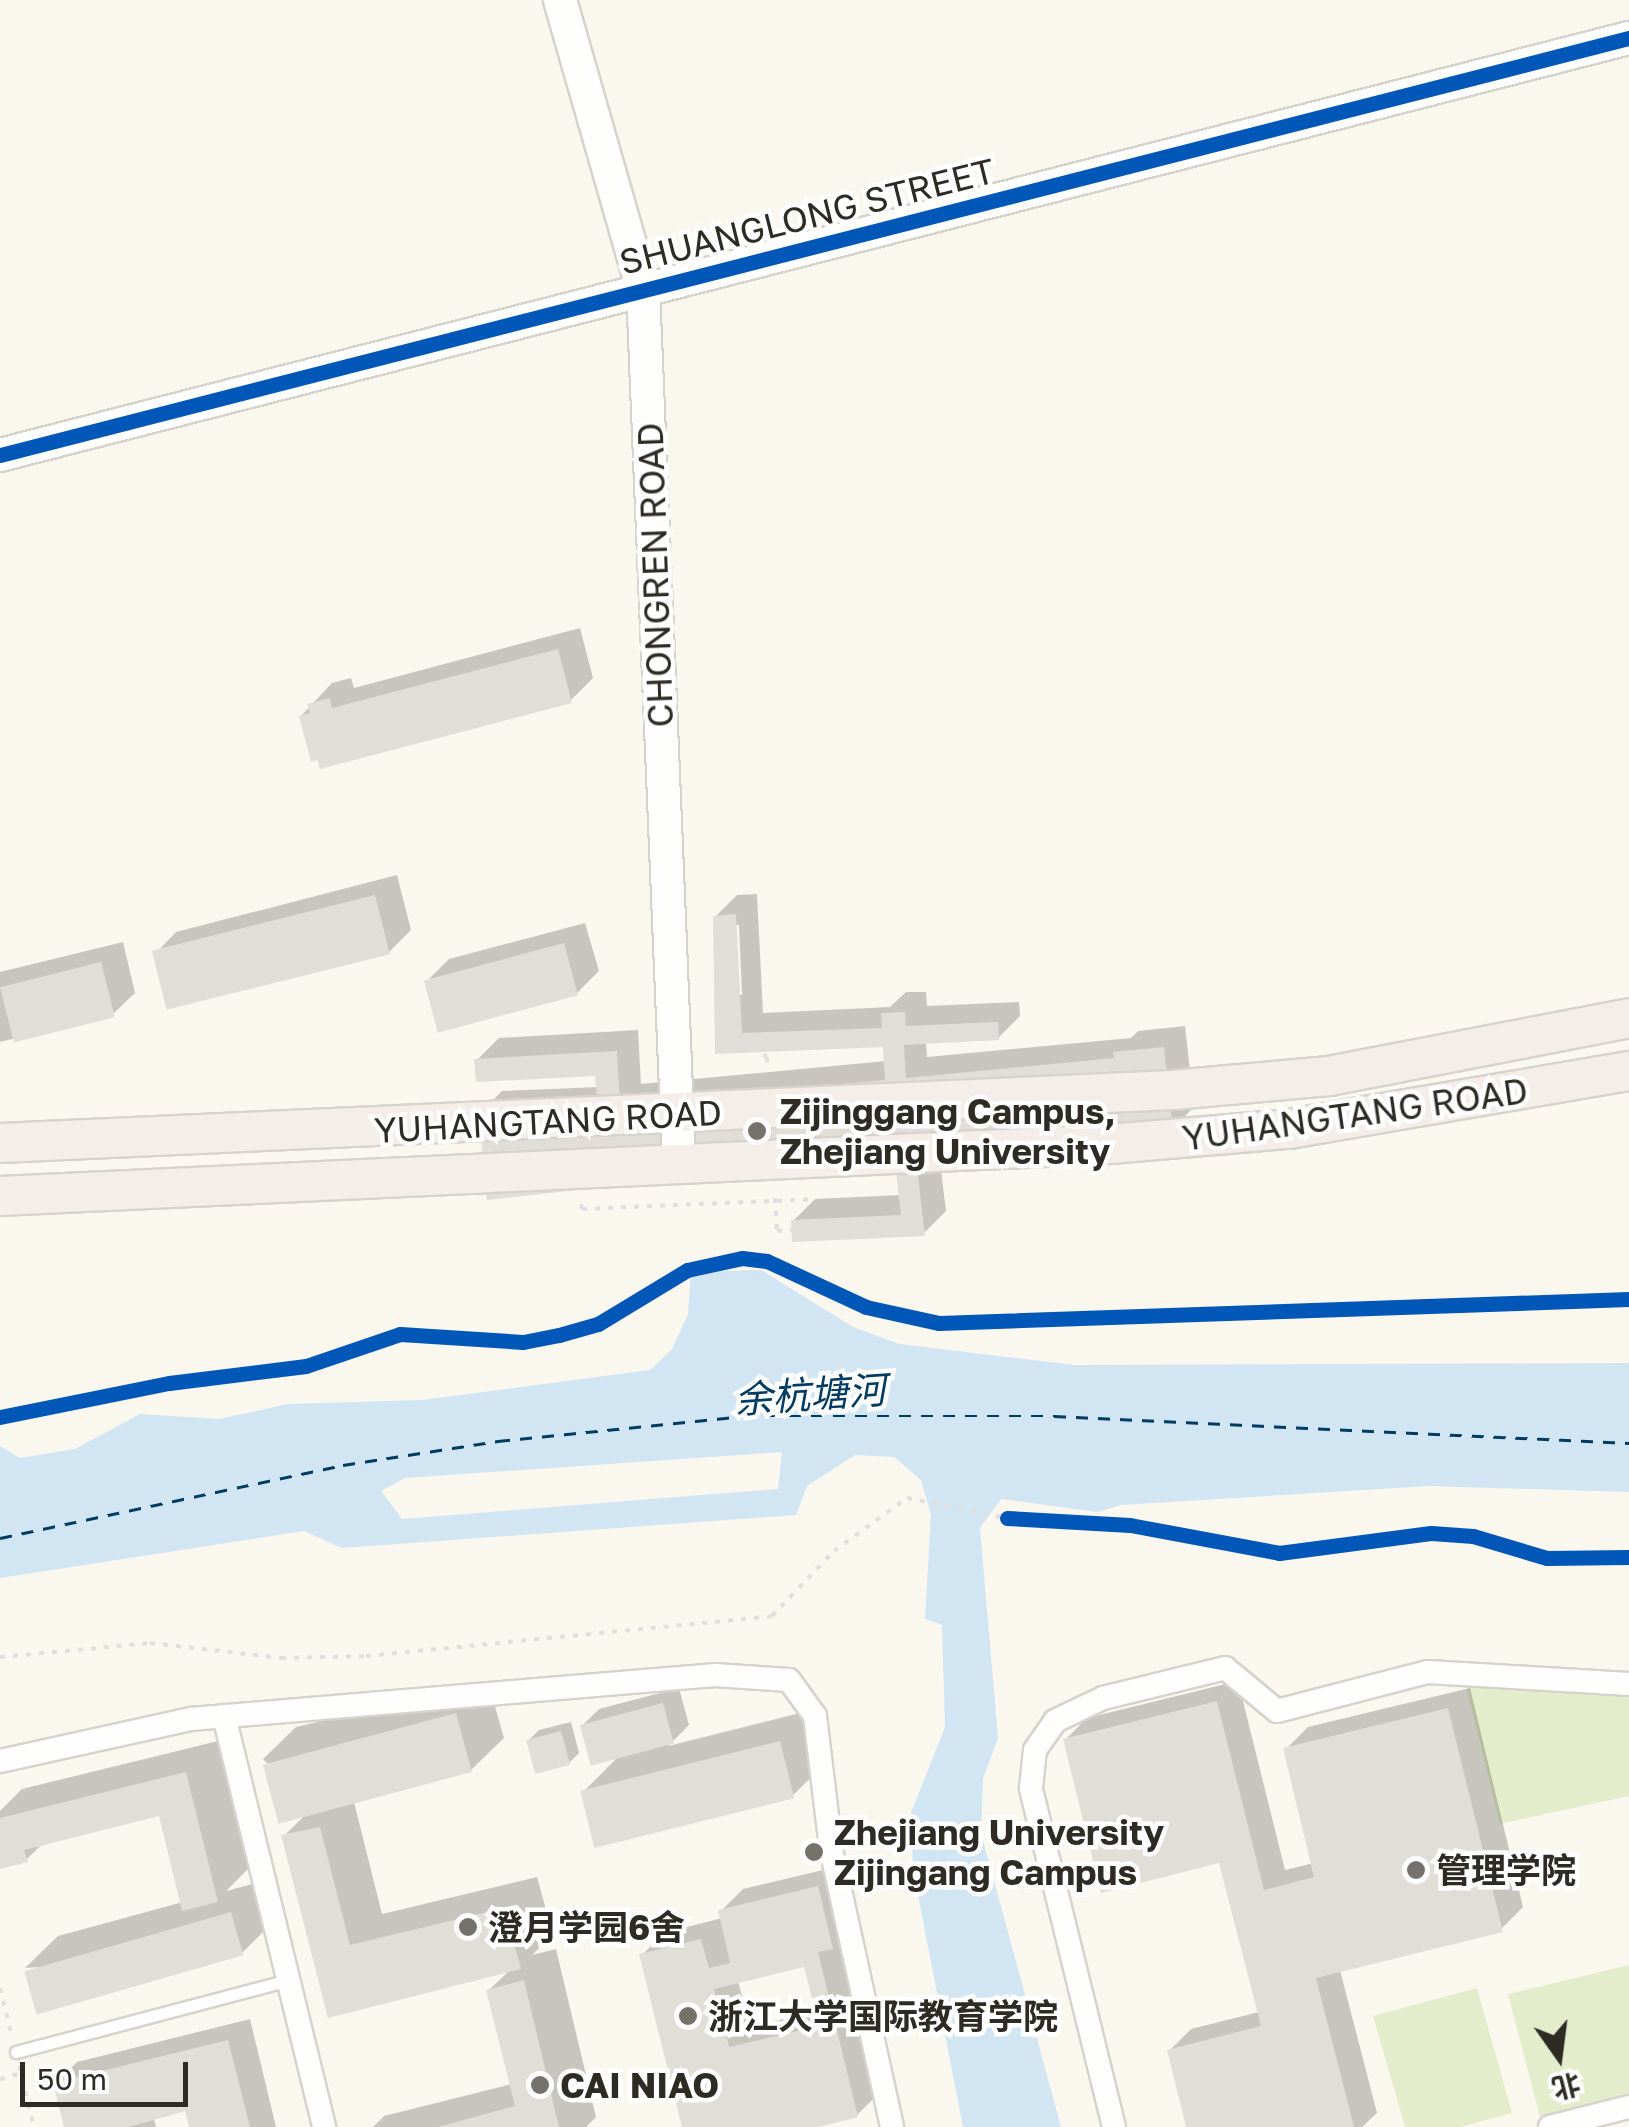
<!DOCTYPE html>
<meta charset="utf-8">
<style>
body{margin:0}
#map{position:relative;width:1629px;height:2127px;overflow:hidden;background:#faf7ef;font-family:"Golos Text","Noto Sans SC",sans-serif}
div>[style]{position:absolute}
.green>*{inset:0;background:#e3edcb}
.water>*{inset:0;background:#d1e5f3}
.shadow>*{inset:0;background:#0003}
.ferry>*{height:2.5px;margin-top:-1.25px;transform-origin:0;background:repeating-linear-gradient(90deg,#003b61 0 12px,transparent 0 22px)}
.building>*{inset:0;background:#e1ded7;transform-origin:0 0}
.path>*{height:4px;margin-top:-2px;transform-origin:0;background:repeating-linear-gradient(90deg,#e0dfdd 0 5px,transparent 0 13px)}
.roads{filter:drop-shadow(2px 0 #d6d3cc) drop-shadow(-2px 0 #d6d3cc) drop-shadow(0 2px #d6d3cc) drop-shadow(0 -2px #d6d3cc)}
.lane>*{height:11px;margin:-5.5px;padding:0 5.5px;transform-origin:5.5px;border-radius:5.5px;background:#fefefd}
.street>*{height:22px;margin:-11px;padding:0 11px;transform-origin:11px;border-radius:11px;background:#fefefd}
.secondary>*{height:32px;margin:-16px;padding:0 16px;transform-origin:16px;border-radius:16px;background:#fefefd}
.primary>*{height:38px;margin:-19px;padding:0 19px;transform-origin:19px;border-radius:19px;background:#f4ede8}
.cycleway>*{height:15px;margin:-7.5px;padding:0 7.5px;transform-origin:7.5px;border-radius:7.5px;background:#0057b8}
.dots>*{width:28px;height:28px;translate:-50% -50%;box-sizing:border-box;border:5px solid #fff;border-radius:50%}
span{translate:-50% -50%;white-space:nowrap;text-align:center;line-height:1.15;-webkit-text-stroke:9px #fff;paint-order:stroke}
.street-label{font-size:35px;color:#2d2b24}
.poi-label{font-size:35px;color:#2d2b24;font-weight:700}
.left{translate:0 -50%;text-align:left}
.water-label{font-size:38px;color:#003b61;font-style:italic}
.north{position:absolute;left:1509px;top:2007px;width:100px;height:100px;-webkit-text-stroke:8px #fff;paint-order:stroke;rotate:166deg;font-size:28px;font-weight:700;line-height:40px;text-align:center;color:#2d2b24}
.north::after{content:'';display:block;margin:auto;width:35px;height:45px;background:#2d2b24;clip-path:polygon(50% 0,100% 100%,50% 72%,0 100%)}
.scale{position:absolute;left:20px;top:2062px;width:168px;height:45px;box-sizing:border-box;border:5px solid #2d2b24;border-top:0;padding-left:12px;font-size:30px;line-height:35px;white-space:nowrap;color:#2d2b24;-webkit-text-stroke:8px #fff;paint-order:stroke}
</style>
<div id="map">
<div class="green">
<i style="clip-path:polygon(1466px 1686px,1629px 1694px,1629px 1796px,1500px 1824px)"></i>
<i style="clip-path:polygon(1629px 1965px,1629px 2096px,1540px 2117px,1508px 1994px)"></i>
<i style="clip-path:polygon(1477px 1988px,1512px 2113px,1460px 2127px,1405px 2127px,1373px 2016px)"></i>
</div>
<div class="water">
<i style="clip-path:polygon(evenodd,761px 1270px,853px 1327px,899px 1344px,1075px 1365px,1629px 1363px,1629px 1492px,1429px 1486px,1121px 1505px,1098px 1512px,1001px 1499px,980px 1528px,998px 1738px,983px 1779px,981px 1833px,1061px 2127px,963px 2127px,913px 1869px,911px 1813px,945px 1727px,942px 1625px,925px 1619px,931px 1515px,921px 1480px,894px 1457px,855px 1455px,807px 1486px,796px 1515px,342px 1548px,304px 1531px,0 1578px,0 1446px,20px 1458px,75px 1449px,140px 1414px,219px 1419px,288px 1404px,422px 1400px,650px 1370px,672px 1349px,688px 1314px,691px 1272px,761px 1270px,782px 1452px,778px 1489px,402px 1519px,381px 1491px,405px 1478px,782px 1452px)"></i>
</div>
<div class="shadow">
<i style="clip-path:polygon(580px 628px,593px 678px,571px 700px,301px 716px,332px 683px,351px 678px,354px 688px)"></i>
<i style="clip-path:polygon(397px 875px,411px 930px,389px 952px,155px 954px,176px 932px)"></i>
<i style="clip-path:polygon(evenodd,757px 894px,763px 1013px,890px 1007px,906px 992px,926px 992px,927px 1006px,1019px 1002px,1020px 1016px,998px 1038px,926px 1042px,927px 1057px,1131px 1038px,1138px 1031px,1185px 1026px,1194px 1107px,1172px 1129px,938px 1146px,946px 1211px,924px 1233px,793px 1221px,815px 1199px,901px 1195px,896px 1151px,480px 1113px,502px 1091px,599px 1087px,598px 1073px,477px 1060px,499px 1038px,638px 1030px,641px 1084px,886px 1061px,885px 1044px,718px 1051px,715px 917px,737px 895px,757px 894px,734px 925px,739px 925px,742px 995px,737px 995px,734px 925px)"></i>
<i style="clip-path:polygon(585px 923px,599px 971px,577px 993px,427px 981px,449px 959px)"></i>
<i style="clip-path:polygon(123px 942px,135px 993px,113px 1014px,0 1042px,0 972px)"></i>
<i style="clip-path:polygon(1238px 1681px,1285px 1870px,1314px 1863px,1286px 1749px,1308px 1727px,1470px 1688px,1523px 1907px,1501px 1929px,1340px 1970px,1377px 2113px,1362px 2127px,1189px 2127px,1169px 2051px,1191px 2029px,1259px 2012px,1221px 1860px,1065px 1740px,1087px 1718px)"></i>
<i style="clip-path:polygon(488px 1682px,504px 1738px,471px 1770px,353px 1798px,382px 1914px,537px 1877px,553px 1935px,532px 1955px,556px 1949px,596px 2117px,586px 2127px,373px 2127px,384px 2116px,512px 2084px,489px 1990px,510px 1970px,329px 2015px,284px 1836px,312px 1808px,263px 1759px,296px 1727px)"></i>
<i style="clip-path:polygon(679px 1688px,689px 1725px,668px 1746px,812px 1710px,825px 1764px,792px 1796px,583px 1792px,619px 1756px,583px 1725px,599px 1709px)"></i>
<i style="clip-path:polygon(571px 1722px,579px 1753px,569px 1763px,528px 1741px,539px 1730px)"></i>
<i style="clip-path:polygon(218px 1741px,249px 1868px,226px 1891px,264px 1881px,275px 1920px,242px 1953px,25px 1968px,58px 1936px,183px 1902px,161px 1813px,44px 1842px,26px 1860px,0 1867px,0 1811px,22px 1789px)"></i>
<i style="clip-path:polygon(evenodd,840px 1866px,879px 2093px,857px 2115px,809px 2127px,685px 2127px,642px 1955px,664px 1933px,722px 1918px,721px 1911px,743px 1889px,840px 1866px,806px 1964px,818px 2011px,750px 2027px,738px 1981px,806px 1964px)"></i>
<i style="clip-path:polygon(250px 2019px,276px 2127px,192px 2127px,187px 2108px,153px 2116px,156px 2127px,66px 2127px,56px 2084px,77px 2062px)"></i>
</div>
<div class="ferry">
<i style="left:0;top:1538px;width:351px;rotate:-12deg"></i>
<i style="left:343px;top:1465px;width:157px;rotate:-8.8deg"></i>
<i style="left:498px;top:1441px;width:248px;rotate:-5.8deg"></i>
<i style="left:745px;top:1416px;width:309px"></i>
<i style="left:1054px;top:1416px;width:576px;rotate:2.69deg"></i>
</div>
<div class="building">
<i style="clip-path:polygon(558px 649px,572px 703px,320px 769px,317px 760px,311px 762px,299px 716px,310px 713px,307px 704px,330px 698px,332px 708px)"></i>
<i style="left:375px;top:895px;width:61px;height:230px;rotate:76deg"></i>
<i style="clip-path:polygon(736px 914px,742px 1033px,882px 1028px,881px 1013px,905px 1012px,906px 1026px,998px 1022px,999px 1040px,904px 1045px,906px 1078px,1114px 1058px,1113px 1052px,1164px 1047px,1173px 1132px,915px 1151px,925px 1236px,792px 1242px,791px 1220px,901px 1215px,894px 1154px,487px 1200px,478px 1112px,598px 1107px,595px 1076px,476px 1082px,474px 1059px,617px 1051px,620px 1105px,885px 1080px,883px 1047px,715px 1054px,713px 916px)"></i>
<i style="left:564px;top:943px;width:54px;height:145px;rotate:75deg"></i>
<i style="left:101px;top:962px;width:57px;height:104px;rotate:76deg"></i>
<i style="clip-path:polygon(1217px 1701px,1264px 1890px,1314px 1877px,1283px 1748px,1448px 1708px,1503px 1932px,1316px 1978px,1354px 2127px,1186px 2127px,1167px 2050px,1261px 2026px,1219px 1863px,1101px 1893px,1063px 1739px)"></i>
<i style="left:663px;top:1703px;width:42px;height:86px;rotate:75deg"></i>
<i style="left:456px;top:1713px;width:61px;height:200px;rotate:75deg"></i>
<i style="left:561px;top:1731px;width:35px;height:36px;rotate:75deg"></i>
<i style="left:780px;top:1741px;width:59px;height:206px;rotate:76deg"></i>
<i style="clip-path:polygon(186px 1772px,218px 1902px,182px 1911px,159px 1816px,24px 1850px,28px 1862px,0 1869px,0 1818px)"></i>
<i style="clip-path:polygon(320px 1827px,350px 1945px,504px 1908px,521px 1969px,328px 2018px,281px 1835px)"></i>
<i style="clip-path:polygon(evenodd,818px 1886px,833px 1949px,818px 1952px,858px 2117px,819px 2127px,682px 2127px,639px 1954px,701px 1939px,709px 1968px,730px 1963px,718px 1910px,818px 1886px,804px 1967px,819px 2026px,729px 2047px,714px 1989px,804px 1967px)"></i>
<i style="left:231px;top:1912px;width:45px;height:215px;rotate:74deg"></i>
<i style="clip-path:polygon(524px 1980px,559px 2127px,438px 2127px,515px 2106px,486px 1990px)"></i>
<i style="clip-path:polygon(228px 2040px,250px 2127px,189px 2127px,185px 2111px,129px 2127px,64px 2127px,53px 2083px)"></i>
</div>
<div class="path">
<i style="left:725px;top:919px;width:57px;rotate:89deg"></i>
<i style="left:951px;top:1033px;width:47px;rotate:-2.4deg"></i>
<i style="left:732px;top:1050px;width:11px;rotate:-41deg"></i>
<i style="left:740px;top:1043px;width:30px;rotate:27deg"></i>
<i style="left:767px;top:1057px;width:8px;rotate:90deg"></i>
<i style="left:475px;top:1071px;width:70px;rotate:-3.3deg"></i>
<i style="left:775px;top:1198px;width:33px;rotate:87deg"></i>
<i style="left:777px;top:1231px;width:84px;rotate:-3.4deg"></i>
<i style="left:581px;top:1204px;width:5px;rotate:79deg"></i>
<i style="left:582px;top:1209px;width:234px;rotate:-2.4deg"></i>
<i style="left:0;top:1657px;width:151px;rotate:-5.3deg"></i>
<i style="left:150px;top:1643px;width:132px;rotate:6.5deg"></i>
<i style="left:281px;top:1658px;width:85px;rotate:-1.3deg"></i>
<i style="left:366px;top:1656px;width:408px;rotate:-5.6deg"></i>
<i style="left:772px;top:1616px;width:90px;rotate:-46.4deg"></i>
<i style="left:834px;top:1551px;width:90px;rotate:-36deg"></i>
<i style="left:907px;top:1498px;width:102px;rotate:11.3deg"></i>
<i style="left:0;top:1988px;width:50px;rotate:76.2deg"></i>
<i style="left:19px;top:2066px;width:63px;rotate:76.2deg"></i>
<i style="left:0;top:2079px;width:22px;rotate:-16deg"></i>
</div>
<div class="roads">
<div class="lane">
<i style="left:16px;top:2052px;width:281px;rotate:-14.8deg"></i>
</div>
<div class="street">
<i style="left:224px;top:1716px;width:423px;rotate:76.3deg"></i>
<i style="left:0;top:1761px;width:196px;rotate:-12.4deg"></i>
<i style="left:191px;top:1719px;width:526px;rotate:-4.8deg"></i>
<i style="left:715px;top:1675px;width:74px;rotate:3.9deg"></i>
<i style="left:789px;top:1680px;width:44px;rotate:54.2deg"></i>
<i style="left:815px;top:1716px;width:134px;rotate:83.1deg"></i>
<i style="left:831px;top:1849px;width:285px;rotate:77.6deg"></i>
<i style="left:1114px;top:2127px;width:349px;rotate:-103.8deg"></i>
<i style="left:1031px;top:1788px;width:38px;rotate:-84deg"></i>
<i style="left:1035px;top:1750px;width:35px;rotate:-55deg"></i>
<i style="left:1055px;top:1721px;width:53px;rotate:-25.6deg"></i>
<i style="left:1103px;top:1698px;width:126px;rotate:-13.8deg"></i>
<i style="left:1225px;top:1668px;width:67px;rotate:39.6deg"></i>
<i style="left:1277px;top:1711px;width:156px;rotate:-14.5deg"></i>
<i style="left:1428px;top:1672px;width:201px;rotate:3.4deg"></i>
<i style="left:1550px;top:2127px;width:81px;rotate:-14.2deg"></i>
</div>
<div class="secondary">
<i style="left:560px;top:0;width:301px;rotate:74deg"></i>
<i style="left:643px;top:289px;width:873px;rotate:87.64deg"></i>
<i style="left:0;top:455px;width:1682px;rotate:-14.36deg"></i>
</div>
<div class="primary">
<i style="left:0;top:1143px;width:1174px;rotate:-2.59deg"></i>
<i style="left:1173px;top:1090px;width:157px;rotate:-5.1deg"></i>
<i style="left:1329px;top:1076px;width:306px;rotate:-10.9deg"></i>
<i style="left:0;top:1196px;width:1111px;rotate:-2.68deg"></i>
<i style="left:1110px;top:1144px;width:180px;rotate:-4.8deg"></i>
<i style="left:1289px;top:1129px;width:345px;rotate:-9.7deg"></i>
</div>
</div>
<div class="cycleway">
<i style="left:0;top:455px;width:1682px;rotate:-14.36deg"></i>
<i style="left:0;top:1417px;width:172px;rotate:-11.4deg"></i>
<i style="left:169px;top:1383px;width:138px;rotate:-7.1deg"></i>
<i style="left:306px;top:1366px;width:99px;rotate:-18.8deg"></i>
<i style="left:400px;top:1334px;width:123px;rotate:3.7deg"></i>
<i style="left:523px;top:1342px;width:37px;rotate:-11deg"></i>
<i style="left:559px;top:1335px;width:41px;rotate:-15.8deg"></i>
<i style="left:598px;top:1324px;width:104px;rotate:-31.2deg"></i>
<i style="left:687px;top:1270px;width:56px;rotate:-12.3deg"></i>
<i style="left:742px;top:1258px;width:25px;rotate:7deg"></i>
<i style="left:767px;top:1261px;width:109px;rotate:24.9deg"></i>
<i style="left:866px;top:1307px;width:75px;rotate:12.4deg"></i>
<i style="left:939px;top:1323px;width:690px;rotate:-1.99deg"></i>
<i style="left:1007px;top:1518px;width:123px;rotate:3.3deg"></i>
<i style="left:1130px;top:1525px;width:152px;rotate:10.6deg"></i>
<i style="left:1279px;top:1553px;width:153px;rotate:-7.5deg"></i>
<i style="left:1431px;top:1533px;width:42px;rotate:4.1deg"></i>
<i style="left:1473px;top:1536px;width:77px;rotate:16.6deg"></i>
<i style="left:1547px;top:1558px;width:82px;rotate:-0.7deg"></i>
</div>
<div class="dots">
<i style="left:757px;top:1131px;background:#75726b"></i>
<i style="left:814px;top:1852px;background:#75726b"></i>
<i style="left:1416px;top:1870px;background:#75726b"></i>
<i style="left:468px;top:1927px;background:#75726b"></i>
<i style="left:688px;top:2016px;background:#75726b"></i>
<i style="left:540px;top:2085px;background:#75726b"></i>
</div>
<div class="street-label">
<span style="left:807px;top:216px;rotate:-14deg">SHUANGLONG STREET</span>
<span style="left:655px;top:575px;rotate:-92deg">CHONGREN ROAD</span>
<span style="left:1355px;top:1114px;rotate:-8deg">YUHANGTANG ROAD</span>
<span style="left:548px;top:1121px;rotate:-3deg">YUHANGTANG ROAD</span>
</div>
<div class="poi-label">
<span class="left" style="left:780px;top:1131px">Zijinggang Campus,<br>Zhejiang University</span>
<span class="left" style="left:834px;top:1852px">Zhejiang University<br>Zijingang Campus</span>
<span class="left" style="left:1436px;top:1870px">管理学院</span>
<span class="left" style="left:488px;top:1927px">澄月学园6舍</span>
<span class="left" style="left:708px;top:2016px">浙江大学国际教育学院</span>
<span class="left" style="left:560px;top:2085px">CAI NIAO</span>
</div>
<div class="water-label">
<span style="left:810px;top:1394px;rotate:-4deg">余杭塘河</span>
</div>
<div class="north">北</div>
<div class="scale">50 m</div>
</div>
